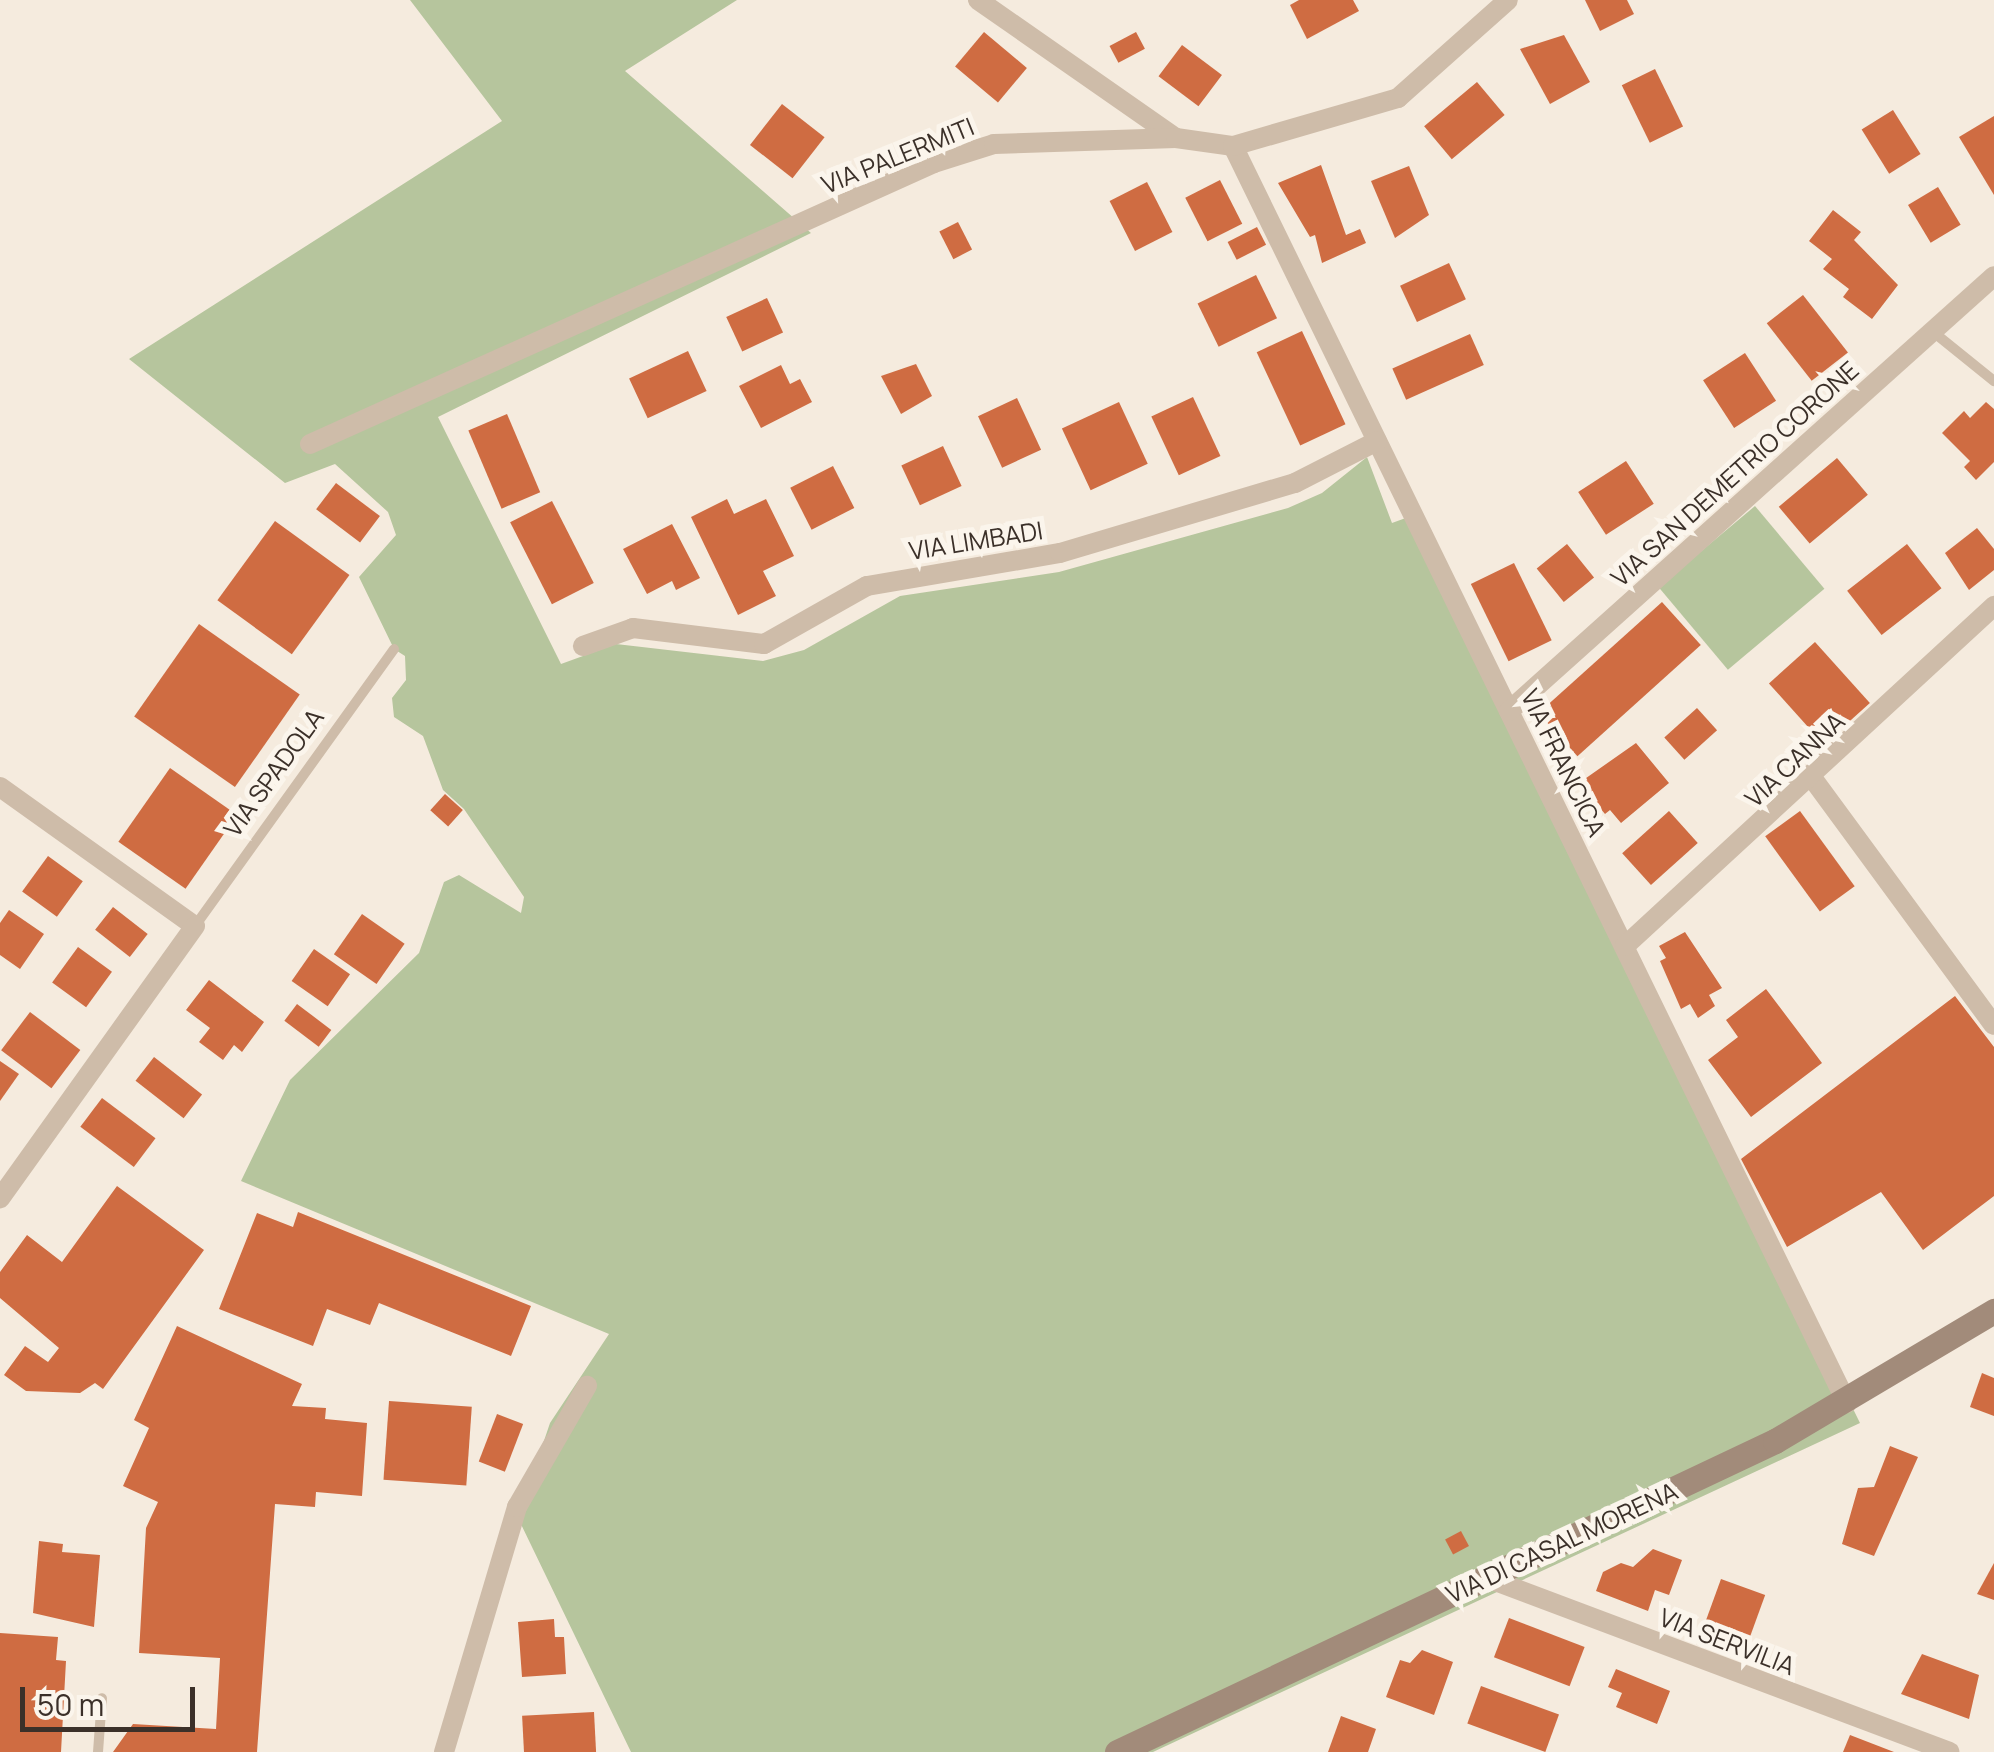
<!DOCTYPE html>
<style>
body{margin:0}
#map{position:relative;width:1994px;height:1752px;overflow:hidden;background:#f5ebde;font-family:Manrope,sans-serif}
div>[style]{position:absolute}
.green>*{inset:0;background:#b6c59d;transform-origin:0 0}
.building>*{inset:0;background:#cf6c42;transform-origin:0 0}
.lane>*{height:10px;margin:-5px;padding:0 5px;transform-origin:5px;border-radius:5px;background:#cebca9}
.street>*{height:20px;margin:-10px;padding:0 10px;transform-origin:10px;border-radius:10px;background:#cebca9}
.secondary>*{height:25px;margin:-12.5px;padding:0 12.5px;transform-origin:12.5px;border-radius:12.5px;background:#a28b7a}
span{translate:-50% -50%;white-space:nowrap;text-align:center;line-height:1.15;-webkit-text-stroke:10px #fbf5ec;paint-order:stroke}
.street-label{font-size:25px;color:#3b3029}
.scale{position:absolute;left:20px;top:1687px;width:175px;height:45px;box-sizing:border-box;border:5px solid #3b3029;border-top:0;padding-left:12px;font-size:30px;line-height:35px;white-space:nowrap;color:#3b3029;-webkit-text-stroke:8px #fbf5ec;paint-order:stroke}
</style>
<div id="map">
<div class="green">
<i style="clip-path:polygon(410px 0,737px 0,625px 71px,811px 233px,438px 417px,561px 664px,616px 644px,763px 661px,804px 650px,900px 596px,1059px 572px,1288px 508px,1322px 493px,1367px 457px,1392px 523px,1414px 515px,1860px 1423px,1153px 1752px,631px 1752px,518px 1518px,550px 1423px,609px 1334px,241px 1181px,290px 1080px,419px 953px,444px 882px,459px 875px,521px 913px,524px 897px,464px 809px,443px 790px,423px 736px,394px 717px,392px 698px,406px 680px,405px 656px,394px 649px,359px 577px,396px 535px,388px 512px,335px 464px,285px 483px,129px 359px,502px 121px)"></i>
<i style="left:1755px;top:506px;width:108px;height:126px;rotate:50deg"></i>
</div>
<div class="building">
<i style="clip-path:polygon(1299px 0,1353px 0,1359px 11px,1307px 39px,1290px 5px)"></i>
<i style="clip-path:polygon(1585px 0,1627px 0,1634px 14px,1600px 31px)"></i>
<i style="left:984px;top:32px;width:56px;height:45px;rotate:40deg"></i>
<i style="left:1136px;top:32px;width:19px;height:30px;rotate:62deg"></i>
<i style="clip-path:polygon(1564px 35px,1590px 82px,1550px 104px,1520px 49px)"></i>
<i style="left:1182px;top:45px;width:50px;height:39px;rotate:37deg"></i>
<i style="left:1655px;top:69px;width:64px;height:37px;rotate:64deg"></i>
<i style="left:1477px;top:82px;width:43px;height:69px;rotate:50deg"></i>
<i style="left:782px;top:104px;width:54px;height:52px;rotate:38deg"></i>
<i style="left:1893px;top:110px;width:52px;height:37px;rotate:58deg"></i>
<i style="clip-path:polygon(1994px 116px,1994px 195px,1959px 137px)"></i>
<i style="clip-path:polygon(1321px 165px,1346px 235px,1360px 229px,1366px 243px,1322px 263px,1315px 235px,1310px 237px,1278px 183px)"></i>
<i style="clip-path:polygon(1409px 166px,1429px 215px,1395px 238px,1371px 181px)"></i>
<i style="left:1220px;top:180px;width:49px;height:39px;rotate:63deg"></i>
<i style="left:1147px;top:182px;width:56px;height:42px;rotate:63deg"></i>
<i style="left:1938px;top:187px;width:44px;height:35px;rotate:59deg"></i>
<i style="clip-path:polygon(1833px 210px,1861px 232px,1854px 240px,1898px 285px,1872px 319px,1843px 297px,1849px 289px,1823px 269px,1832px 259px,1809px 241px)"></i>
<i style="left:958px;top:222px;width:31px;height:21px;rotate:63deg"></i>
<i style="left:1257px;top:227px;width:20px;height:33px;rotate:63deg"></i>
<i style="left:1449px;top:263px;width:40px;height:54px;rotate:65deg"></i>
<i style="left:1256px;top:275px;width:48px;height:65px;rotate:64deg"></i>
<i style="left:1803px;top:295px;width:73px;height:46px;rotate:52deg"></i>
<i style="left:767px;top:298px;width:38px;height:45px;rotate:65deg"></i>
<i style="left:1302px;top:331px;width:103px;height:50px;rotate:65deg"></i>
<i style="left:1470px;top:334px;width:34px;height:85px;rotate:66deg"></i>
<i style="left:688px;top:351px;width:44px;height:65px;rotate:65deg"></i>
<i style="left:1745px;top:353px;width:57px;height:50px;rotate:57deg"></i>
<i style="clip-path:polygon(916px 364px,932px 396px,901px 414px,881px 376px)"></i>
<i style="clip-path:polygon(781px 365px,790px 384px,800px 379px,812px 402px,761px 428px,739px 386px)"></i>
<i style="left:1193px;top:397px;width:65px;height:46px;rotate:65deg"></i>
<i style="left:1017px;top:398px;width:57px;height:43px;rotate:65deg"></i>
<i style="left:1119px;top:402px;width:68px;height:63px;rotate:65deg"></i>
<i style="clip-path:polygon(1986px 402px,1994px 409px,1994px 462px,1976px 480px,1964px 467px,1970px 461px,1942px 433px,1964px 411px,1970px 418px)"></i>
<i style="left:507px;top:414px;width:85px;height:42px;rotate:67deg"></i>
<i style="left:943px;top:446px;width:44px;height:46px;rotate:65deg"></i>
<i style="left:1837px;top:458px;width:48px;height:76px;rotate:50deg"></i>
<i style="left:1626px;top:461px;width:51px;height:57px;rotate:57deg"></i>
<i style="left:833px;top:466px;width:47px;height:48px;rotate:63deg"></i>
<i style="left:336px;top:483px;width:55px;height:33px;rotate:37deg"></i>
<i style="clip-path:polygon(727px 499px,734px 514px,766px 499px,794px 556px,763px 571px,776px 596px,738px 615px,691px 517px)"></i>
<i style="left:552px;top:501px;width:92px;height:47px;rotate:63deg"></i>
<i style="left:275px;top:521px;width:92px;height:98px;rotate:36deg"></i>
<i style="clip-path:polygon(672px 524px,700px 578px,676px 590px,672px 581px,647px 594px,623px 549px)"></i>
<i style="clip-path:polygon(1977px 528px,1994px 549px,1994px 570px,1969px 590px,1945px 553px)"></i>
<i style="left:1567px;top:544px;width:43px;height:39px;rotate:51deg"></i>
<i style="left:1907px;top:544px;width:56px;height:76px;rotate:52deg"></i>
<i style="left:1514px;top:563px;width:86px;height:48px;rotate:64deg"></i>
<i style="left:1662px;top:602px;width:58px;height:166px;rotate:48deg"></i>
<i style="left:199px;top:624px;width:123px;height:113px;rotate:35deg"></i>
<i style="left:1815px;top:642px;width:82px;height:62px;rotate:48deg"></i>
<i style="left:1697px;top:708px;width:30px;height:44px;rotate:48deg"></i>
<i style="clip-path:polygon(1636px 743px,1669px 783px,1621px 823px,1610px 810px,1605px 814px,1579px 783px)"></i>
<i style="left:170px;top:768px;width:82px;height:90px;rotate:35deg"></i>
<i style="left:445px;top:794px;width:24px;height:22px;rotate:42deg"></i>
<i style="left:1669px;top:811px;width:43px;height:63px;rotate:48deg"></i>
<i style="left:1800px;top:811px;width:93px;height:43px;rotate:54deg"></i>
<i style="left:48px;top:856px;width:43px;height:44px;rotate:36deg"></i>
<i style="left:113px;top:907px;width:44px;height:29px;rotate:38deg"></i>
<i style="clip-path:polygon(9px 910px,44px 934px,20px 969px,0 955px,0 923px)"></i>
<i style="left:362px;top:914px;width:52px;height:49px;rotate:35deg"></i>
<i style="clip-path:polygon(1685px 932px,1722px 988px,1709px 995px,1715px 1006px,1698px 1018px,1690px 1004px,1681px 1009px,1660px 961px,1666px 958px,1659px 946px)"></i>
<i style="left:78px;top:947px;width:42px;height:44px;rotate:36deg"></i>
<i style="left:314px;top:949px;width:44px;height:39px;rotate:35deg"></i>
<i style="clip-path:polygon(209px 980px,264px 1022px,242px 1052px,234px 1045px,223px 1060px,199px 1042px,210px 1028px,186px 1010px)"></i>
<i style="clip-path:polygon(1766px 989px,1822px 1063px,1751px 1117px,1708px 1060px,1738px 1037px,1726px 1020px)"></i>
<i style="clip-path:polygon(1955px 996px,1994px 1047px,1994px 1196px,1923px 1250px,1881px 1192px,1787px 1247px,1741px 1159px)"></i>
<i style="left:297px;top:1004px;width:43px;height:21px;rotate:37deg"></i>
<i style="left:30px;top:1012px;width:63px;height:48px;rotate:37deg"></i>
<i style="left:154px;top:1057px;width:61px;height:30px;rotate:38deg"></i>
<i style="clip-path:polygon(0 1061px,19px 1074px,0 1101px)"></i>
<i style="left:102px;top:1098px;width:67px;height:36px;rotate:37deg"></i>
<i style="clip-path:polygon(117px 1186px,204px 1250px,103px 1389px,95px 1383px,80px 1393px,26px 1391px,4px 1375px,25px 1346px,48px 1362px,59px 1348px,0 1298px,0 1272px,27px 1235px,62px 1262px)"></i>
<i style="clip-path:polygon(298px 1212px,531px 1306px,511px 1356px,379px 1303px,370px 1325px,327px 1309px,313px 1346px,219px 1309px,257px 1213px,293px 1227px)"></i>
<i style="clip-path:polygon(177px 1326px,302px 1384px,292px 1406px,326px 1408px,325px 1419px,367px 1423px,362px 1496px,316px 1492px,315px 1507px,275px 1504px,257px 1752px,113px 1752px,133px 1724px,216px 1729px,220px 1658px,139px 1653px,146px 1528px,158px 1502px,123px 1486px,149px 1428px,134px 1420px)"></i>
<i style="clip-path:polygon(1982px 1373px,1994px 1378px,1994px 1416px,1970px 1407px)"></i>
<i style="left:389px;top:1401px;width:83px;height:79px;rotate:4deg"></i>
<i style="left:497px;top:1414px;width:28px;height:51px;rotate:21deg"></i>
<i style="clip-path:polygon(1890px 1446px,1918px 1457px,1874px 1556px,1842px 1544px,1858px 1488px,1874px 1487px)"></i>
<i style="left:1461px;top:1531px;width:17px;height:18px;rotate:62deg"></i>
<i style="clip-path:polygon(39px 1541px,63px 1544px,62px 1552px,100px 1555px,94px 1627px,33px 1613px)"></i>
<i style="clip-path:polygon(1653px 1549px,1682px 1560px,1669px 1595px,1655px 1590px,1648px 1611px,1596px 1591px,1603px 1572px,1621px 1563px,1633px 1567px)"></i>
<i style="clip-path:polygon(1994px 1563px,1994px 1600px,1977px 1594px)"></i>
<i style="left:1721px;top:1579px;width:47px;height:55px;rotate:20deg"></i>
<i style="left:1509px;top:1618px;width:81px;height:42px;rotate:21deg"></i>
<i style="clip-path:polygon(554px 1619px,555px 1637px,564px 1637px,566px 1674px,522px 1677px,518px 1622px)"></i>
<i style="clip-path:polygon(0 1633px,58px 1637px,56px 1660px,66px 1661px,61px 1752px,0 1752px)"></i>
<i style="clip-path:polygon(1422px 1650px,1453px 1662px,1434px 1715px,1386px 1697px,1400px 1660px,1410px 1663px)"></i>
<i style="clip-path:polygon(1922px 1654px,1979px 1675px,1969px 1719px,1901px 1694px)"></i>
<i style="clip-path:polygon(1616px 1669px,1670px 1691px,1657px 1724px,1616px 1707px,1622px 1693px,1608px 1687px)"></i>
<i style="left:1481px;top:1686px;width:83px;height:40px;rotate:20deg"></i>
<i style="left:594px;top:1712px;width:40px;height:72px;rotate:87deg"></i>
<i style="clip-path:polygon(1341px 1716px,1376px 1729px,1368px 1752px,1328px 1752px)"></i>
<i style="clip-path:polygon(1850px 1735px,1894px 1752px,1843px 1752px)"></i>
</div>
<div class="lane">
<i style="left:1932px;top:331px;width:80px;rotate:38.9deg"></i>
<i style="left:195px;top:926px;width:341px;rotate:-54.3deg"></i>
<i style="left:98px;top:1752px;width:54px;rotate:-85.8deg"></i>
</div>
<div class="street">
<i style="left:978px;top:0;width:241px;rotate:34.9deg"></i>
<i style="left:1233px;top:146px;width:1399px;rotate:63.97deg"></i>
<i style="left:310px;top:444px;width:684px;rotate:-24.24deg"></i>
<i style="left:934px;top:163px;width:63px;rotate:-17.6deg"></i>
<i style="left:994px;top:144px;width:182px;rotate:-1.9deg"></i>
<i style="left:1176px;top:138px;width:58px;rotate:8deg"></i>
<i style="left:1233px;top:146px;width:172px;rotate:-16.2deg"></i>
<i style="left:1398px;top:98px;width:147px;rotate:-41.7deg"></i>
<i style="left:583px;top:646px;width:53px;rotate:-19.8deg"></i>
<i style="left:633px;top:628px;width:132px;rotate:7deg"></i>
<i style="left:764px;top:644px;width:118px;rotate:-29.4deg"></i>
<i style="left:867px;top:586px;width:196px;rotate:-9.7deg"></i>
<i style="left:1060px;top:553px;width:245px;rotate:-16.6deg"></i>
<i style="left:1295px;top:483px;width:92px;rotate:-27.1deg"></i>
<i style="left:1509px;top:711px;width:651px;rotate:-41.89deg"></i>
<i style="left:1813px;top:779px;width:305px;rotate:53.7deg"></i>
<i style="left:0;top:787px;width:239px;rotate:35.5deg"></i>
<i style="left:195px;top:926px;width:335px;rotate:125.6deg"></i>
<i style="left:1625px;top:946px;width:502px;rotate:-42.66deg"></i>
<i style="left:1487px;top:1578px;width:494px;rotate:20.6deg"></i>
<i style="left:444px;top:1752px;width:256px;rotate:-73.4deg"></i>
<i style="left:517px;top:1507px;width:140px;rotate:-60deg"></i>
</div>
<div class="secondary">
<i style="left:1117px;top:1752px;width:728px;rotate:-25.3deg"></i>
<i style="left:1775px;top:1441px;width:255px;rotate:-30.7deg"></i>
</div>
<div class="street-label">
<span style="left:898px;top:156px;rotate:-22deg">VIA PALERMITI</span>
<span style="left:1735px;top:474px;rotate:-42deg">VIA SAN DEMETRIO CORONE</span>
<span style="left:976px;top:541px;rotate:-9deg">VIA LIMBADI</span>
<span style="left:1795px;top:760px;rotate:-43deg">VIA CANNA</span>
<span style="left:1563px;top:763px;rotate:64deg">VIA FRANCICA</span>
<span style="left:274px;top:773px;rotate:-54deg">VIA SPADOLA</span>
<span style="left:1562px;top:1543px;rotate:-25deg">VIA DI CASAL MORENA</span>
<span style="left:1727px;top:1642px;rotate:21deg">VIA SERVILIA</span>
</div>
<div class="scale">50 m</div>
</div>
